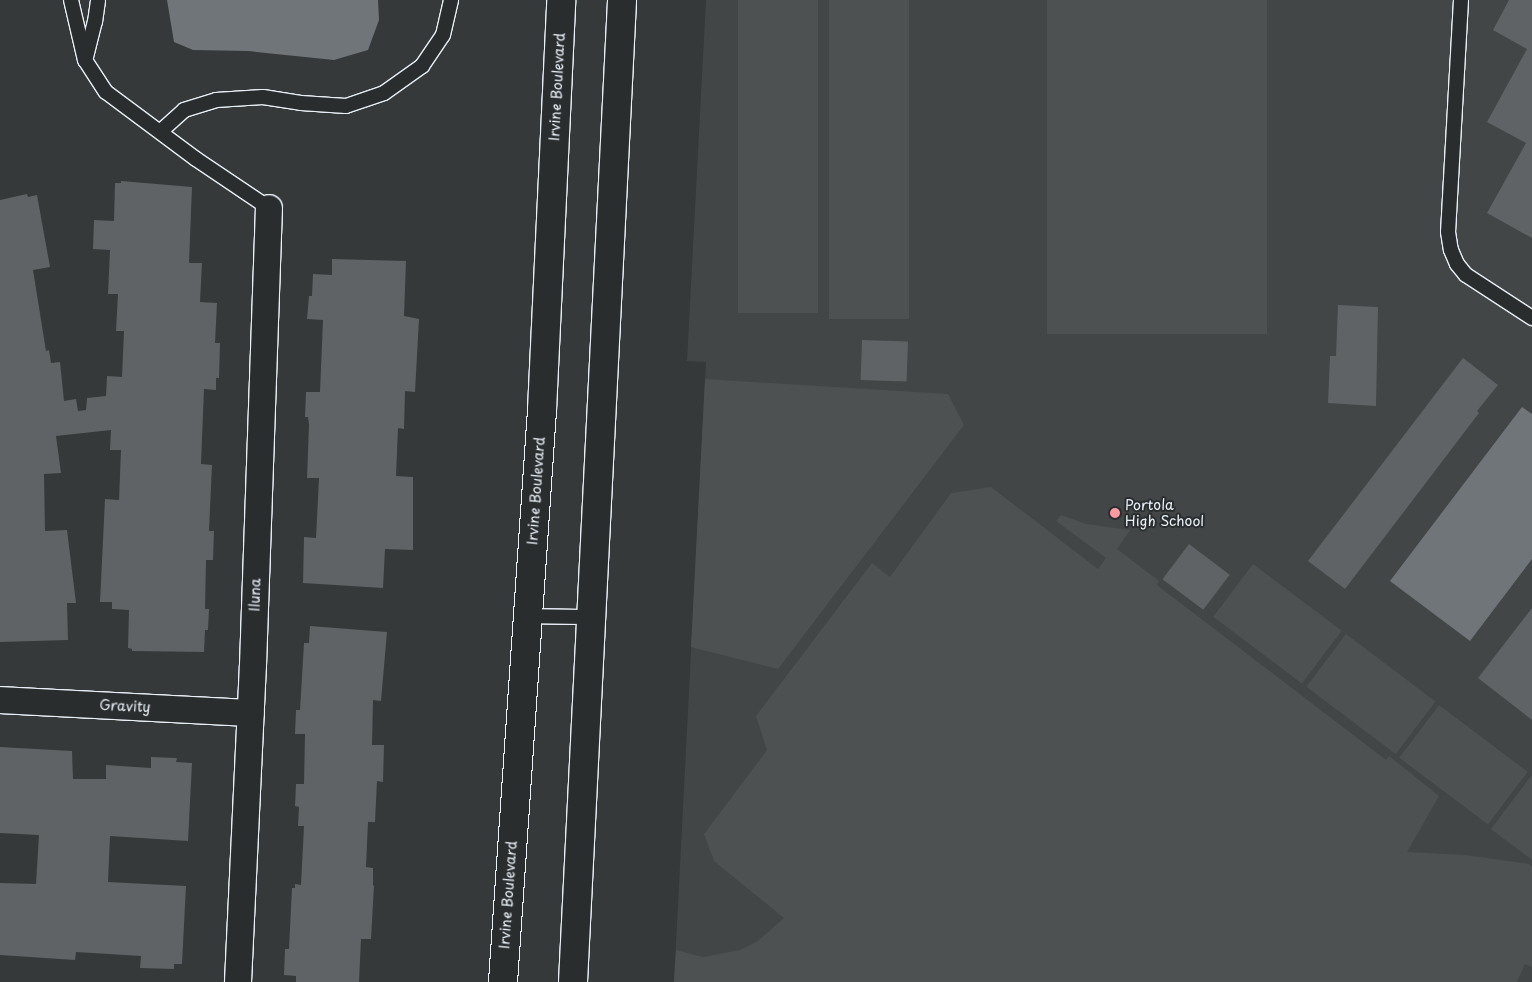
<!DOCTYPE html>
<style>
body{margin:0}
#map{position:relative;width:1532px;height:982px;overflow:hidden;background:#35393a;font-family:"Playpen Sans",sans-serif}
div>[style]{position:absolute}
.built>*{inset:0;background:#424647}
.green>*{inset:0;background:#4d5152;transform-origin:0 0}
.water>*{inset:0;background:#707579}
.building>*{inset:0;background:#5f6365;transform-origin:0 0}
.roads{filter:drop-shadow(1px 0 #e8f1f8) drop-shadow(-1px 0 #e8f1f8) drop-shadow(0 1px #e8f1f8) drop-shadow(0 -1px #e8f1f8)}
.service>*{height:14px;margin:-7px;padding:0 7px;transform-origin:7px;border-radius:7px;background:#2a2d2e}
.minor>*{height:26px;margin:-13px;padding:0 13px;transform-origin:13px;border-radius:13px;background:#2a2d2e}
.primary>*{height:28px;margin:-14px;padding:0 14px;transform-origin:14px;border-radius:14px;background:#2a2d2e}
.dots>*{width:14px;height:14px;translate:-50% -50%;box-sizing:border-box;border:2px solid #2a2d2e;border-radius:50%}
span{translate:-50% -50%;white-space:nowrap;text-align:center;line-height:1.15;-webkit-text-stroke:4px #2a2d2e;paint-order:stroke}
.street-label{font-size:14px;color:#e8f1f8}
.poi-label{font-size:14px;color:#e8f1f8}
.left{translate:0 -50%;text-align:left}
</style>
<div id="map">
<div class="built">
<i style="clip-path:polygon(706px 0,1532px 0,1532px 982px,674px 982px,706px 362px,687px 361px)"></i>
</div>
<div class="green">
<i style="left:738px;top:0;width:80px;height:313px"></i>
<i style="left:829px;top:0;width:80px;height:319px"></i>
<i style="left:1047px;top:0;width:220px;height:334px"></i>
<i style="clip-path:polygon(705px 379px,948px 394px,964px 425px,778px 669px,691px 647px)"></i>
<i style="clip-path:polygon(991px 487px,1098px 569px,1106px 558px,1056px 521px,1061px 515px,1086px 524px,1130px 530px,1117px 549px,1159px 581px,1157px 585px,1386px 760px,1389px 756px,1439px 796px,1407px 852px,1465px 855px,1529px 864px,1532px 866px,1532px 967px,1525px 964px,1517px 982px,674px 982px,676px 950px,703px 957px,740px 950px,758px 941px,784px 918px,714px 861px,704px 834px,767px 750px,756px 716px,872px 563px,890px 577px,951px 493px)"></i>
<i style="left:1253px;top:564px;width:111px;height:66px;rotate:37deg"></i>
<i style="left:1346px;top:634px;width:112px;height:66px;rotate:37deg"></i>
<i style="left:1439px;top:705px;width:111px;height:66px;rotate:37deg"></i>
<i style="clip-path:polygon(1531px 776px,1532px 776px,1532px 860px,1491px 829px)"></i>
</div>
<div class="water">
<i style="clip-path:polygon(167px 0,378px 0,379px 20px,368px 50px,334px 60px,248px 51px,193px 50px,174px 42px)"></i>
<i style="clip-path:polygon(1522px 407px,1532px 414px,1532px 559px,1470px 641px,1390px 581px)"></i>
</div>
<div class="building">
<i style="clip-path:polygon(1509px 0,1532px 0,1532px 238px,1487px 213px,1526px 143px,1487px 122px,1527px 49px,1493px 30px)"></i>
<i style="clip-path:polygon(121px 181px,192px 187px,189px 263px,202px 263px,200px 302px,217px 303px,215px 343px,220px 343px,219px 378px,216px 378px,216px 390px,204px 389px,201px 464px,212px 465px,209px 531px,214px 531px,213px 560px,206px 560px,205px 609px,209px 609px,208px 630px,205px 630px,204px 652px,132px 651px,132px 649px,128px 648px,129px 610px,112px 609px,112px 602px,100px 602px,105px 499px,119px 500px,121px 450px,110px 450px,111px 430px,56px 436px,61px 473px,44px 474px,45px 531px,67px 530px,76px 603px,67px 603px,68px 640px,0 642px,0 200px,27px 194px,28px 197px,37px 195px,50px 267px,33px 270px,46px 351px,49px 350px,51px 363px,60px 362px,64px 401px,76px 399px,78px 411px,86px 410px,87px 398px,106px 396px,107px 376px,122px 377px,124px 331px,116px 331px,118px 294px,108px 294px,110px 250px,93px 249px,94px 220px,114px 221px,115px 183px,121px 183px)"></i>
<i style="clip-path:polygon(332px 259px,406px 261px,404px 316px,419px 319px,415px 392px,405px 391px,404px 429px,398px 428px,396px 476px,413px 477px,413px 550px,385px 549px,383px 588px,303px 583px,304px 537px,316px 538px,319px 478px,307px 478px,309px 425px,308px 417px,305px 417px,306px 392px,320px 392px,323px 320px,307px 319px,309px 296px,312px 296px,313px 274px,332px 275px)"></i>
<i style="clip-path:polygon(1338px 305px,1378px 307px,1376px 406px,1328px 403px,1330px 356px,1336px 356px)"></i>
<i style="left:862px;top:340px;width:46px;height:40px;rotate:2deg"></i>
<i style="clip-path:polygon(1463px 358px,1498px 385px,1477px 411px,1479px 413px,1345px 589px,1308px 561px)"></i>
<i style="left:1189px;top:544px;width:51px;height:44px;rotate:37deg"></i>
<i style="clip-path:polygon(1532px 608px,1532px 720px,1478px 678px)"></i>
<i style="clip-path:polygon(310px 626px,387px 632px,381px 701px,373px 700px,372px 745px,384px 745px,383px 782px,377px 781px,375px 822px,368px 822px,366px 867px,373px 868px,373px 886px,374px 885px,371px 939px,361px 939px,359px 982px,296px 982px,296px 976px,284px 975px,285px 949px,289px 949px,292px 888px,295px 888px,295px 884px,301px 885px,304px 826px,298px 826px,299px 807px,295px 806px,296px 784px,304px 784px,305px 734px,295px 734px,296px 710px,300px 710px,304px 643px,309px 643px)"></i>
<i style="clip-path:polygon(0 747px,72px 751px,73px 779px,106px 779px,106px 765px,151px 768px,151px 757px,177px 758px,176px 762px,192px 763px,188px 841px,110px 836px,108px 882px,186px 886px,182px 964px,174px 964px,174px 969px,140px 968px,141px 956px,76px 952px,75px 960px,0 955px,0 883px,36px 884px,39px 835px,0 833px)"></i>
</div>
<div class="roads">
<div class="service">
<i style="left:71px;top:0;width:62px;rotate:76.9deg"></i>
<i style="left:85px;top:60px;width:38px;rotate:57deg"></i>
<i style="left:106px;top:92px;width:112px;rotate:36.7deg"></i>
<i style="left:196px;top:159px;width:88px;rotate:33.9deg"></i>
<i style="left:1461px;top:0;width:232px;rotate:93.2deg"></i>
<i style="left:1448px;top:232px;width:18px;rotate:81deg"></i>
<i style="left:1451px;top:250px;width:15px;rotate:67deg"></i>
<i style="left:1457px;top:264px;width:14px;rotate:51deg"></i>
<i style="left:1466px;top:275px;width:79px;rotate:33.1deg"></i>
<i style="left:86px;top:57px;width:36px;rotate:-76deg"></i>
<i style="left:95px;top:22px;width:22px;rotate:-82deg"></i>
<i style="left:161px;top:131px;width:31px;rotate:-42deg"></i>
<i style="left:184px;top:110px;width:34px;rotate:-17deg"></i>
<i style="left:216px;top:100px;width:47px;rotate:-3.7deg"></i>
<i style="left:263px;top:97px;width:38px;rotate:9deg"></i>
<i style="left:301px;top:103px;width:45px;rotate:3.8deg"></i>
<i style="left:346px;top:106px;width:40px;rotate:-18.9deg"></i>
<i style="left:384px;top:93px;width:47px;rotate:-35.4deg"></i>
<i style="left:422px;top:66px;width:37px;rotate:-56deg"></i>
<i style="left:443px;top:35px;width:36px;rotate:-77deg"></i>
<i style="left:527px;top:616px;width:65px;rotate:0.9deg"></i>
</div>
<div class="minor">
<i style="left:0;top:700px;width:251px;rotate:3deg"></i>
<i style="left:238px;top:982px;width:317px;rotate:-87.3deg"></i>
<i style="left:253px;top:665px;width:457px;rotate:-88deg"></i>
</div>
<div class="primary">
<i style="left:503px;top:982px;width:573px;rotate:-86.1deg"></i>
<i style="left:542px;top:410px;width:410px;rotate:-87.3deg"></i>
<i style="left:573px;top:982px;width:983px;rotate:-87.14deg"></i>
</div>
</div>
<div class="dots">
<i style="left:1115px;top:513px;background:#ff9aa2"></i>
</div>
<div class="street-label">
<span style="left:557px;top:87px;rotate:-87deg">Irvine Boulevard</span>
<span style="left:536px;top:491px;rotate:-86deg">Irvine Boulevard</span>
<span style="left:255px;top:595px;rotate:-88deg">Iluna</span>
<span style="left:125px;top:706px;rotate:3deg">Gravity</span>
<span style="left:508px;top:895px;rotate:-86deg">Irvine Boulevard</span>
</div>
<div class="poi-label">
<span class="left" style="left:1125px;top:513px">Portola<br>High School</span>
</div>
</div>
